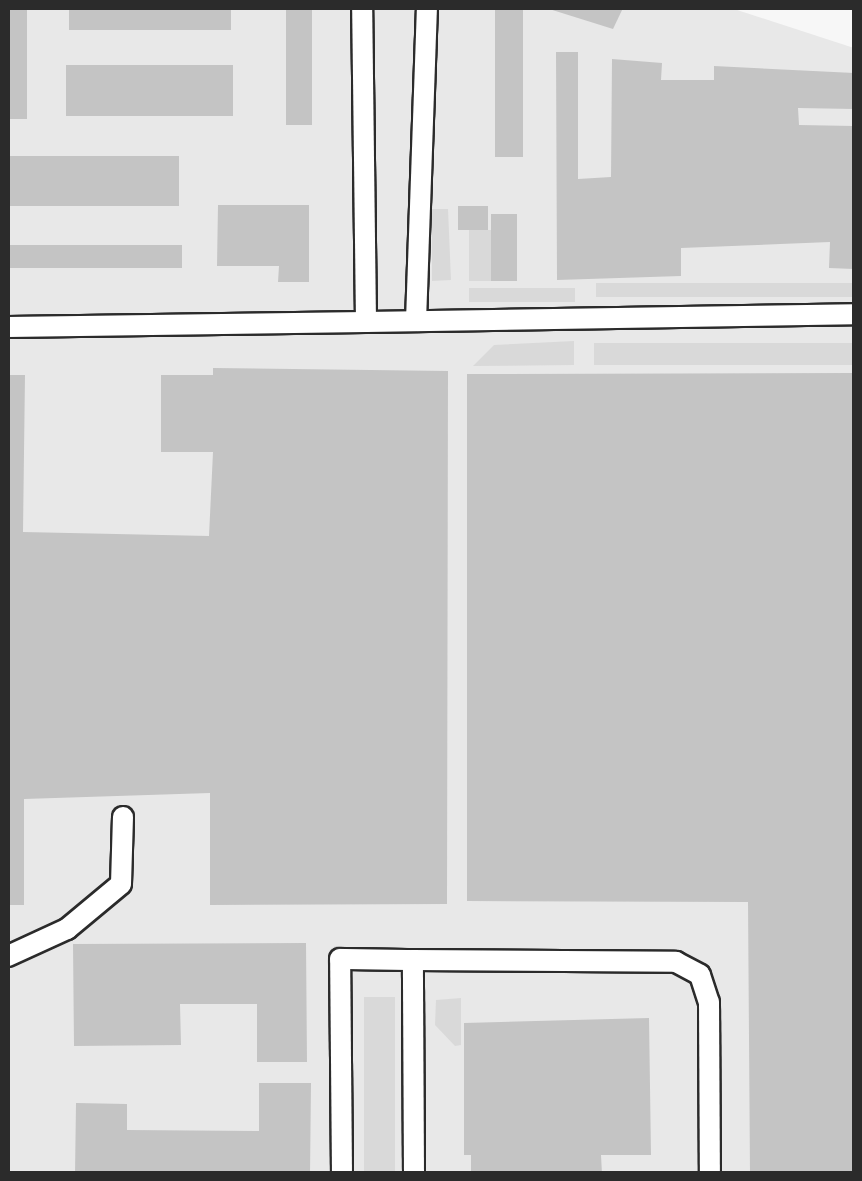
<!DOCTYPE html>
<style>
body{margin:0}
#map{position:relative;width:862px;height:1181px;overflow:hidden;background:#f7f7f7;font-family:"Balsamiq Sans",sans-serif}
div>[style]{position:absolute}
.built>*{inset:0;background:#e8e8e8}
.green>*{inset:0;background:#d9d9d9;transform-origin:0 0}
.building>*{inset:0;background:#c4c4c4;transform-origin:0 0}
.roads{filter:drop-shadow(2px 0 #2b2b2b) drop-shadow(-2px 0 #2b2b2b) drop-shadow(0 2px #2b2b2b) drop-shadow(0 -2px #2b2b2b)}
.service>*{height:20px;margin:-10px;padding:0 10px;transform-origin:10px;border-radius:10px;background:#fff}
span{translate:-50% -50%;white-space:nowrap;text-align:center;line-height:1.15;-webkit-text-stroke:8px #fff;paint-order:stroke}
.frame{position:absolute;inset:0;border:10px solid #2b2b2b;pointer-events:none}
</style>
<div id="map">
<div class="built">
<i style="clip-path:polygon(8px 8px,731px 8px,854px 48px,854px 1173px,8px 1173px)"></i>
</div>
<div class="green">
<i style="clip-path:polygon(432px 209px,448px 209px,451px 280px,432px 281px)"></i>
<i style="left:469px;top:230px;width:22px;height:51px"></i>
<i style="left:854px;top:283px;width:14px;height:258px;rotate:90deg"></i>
<i style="left:575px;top:288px;width:14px;height:106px;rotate:90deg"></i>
<i style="clip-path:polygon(574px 341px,574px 365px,473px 366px,494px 345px)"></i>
<i style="left:594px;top:343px;width:260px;height:22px"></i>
<i style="left:364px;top:997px;width:31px;height:176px"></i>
<i style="clip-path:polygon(461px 998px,461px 1045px,455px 1046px,435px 1025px,436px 1000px)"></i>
</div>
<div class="building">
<i style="left:8px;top:8px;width:19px;height:111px"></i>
<i style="left:69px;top:8px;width:162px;height:22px"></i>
<i style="left:286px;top:8px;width:26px;height:117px"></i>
<i style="left:495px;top:8px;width:28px;height:149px"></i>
<i style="clip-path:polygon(546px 8px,623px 8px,613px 29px)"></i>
<i style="clip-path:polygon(556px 52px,578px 52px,578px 179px,611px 177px,612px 59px,662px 63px,661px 80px,714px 80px,714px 66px,854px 73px,854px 109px,798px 108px,799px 125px,854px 126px,854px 269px,829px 268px,830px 242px,681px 248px,681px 276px,557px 280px)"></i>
<i style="left:66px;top:65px;width:167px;height:51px"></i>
<i style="left:179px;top:156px;width:50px;height:171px;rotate:90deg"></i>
<i style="clip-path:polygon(218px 205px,309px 205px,309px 282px,278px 282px,279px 266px,217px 266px)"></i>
<i style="left:458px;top:206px;width:30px;height:24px"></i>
<i style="left:491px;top:214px;width:26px;height:67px"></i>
<i style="left:182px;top:245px;width:23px;height:174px;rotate:90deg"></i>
<i style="clip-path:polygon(213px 368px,448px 371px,447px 904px,210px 905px,210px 793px,24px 799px,24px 905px,8px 905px,8px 375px,25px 375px,23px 532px,209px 536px,213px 452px,161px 452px,161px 375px,213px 375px)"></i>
<i style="clip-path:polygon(854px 373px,854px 1174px,750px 1174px,748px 902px,467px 901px,467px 374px)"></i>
<i style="clip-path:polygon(306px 943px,307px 1062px,257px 1062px,257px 1004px,180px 1004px,181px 1045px,74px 1046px,73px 944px)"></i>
<i style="clip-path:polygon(649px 1018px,651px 1155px,601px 1155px,602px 1174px,471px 1174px,471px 1155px,464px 1155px,464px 1023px)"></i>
<i style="clip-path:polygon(259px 1083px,311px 1083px,310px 1174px,75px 1174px,76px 1103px,127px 1104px,127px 1130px,259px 1131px)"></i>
</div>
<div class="roads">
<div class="service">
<i style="left:416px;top:321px;width:313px;rotate:-88deg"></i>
<i style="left:366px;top:322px;width:488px;rotate:-0.9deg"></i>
<i style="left:8px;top:327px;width:358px;rotate:-0.8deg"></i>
<i style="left:366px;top:322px;width:314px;rotate:-90.7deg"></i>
<i style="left:8px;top:956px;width:65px;rotate:-24.6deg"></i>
<i style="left:67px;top:929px;width:70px;rotate:-39.8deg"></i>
<i style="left:121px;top:884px;width:67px;rotate:-88.3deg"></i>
<i style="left:342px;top:1174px;width:215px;rotate:-90.5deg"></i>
<i style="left:340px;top:959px;width:73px;rotate:0.8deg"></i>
<i style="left:414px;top:1174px;width:214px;rotate:-90.3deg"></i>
<i style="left:413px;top:960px;width:263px;rotate:0.4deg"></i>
<i style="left:676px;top:962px;width:27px;rotate:28deg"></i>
<i style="left:700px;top:975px;width:28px;rotate:72deg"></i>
<i style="left:709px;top:1002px;width:172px;rotate:89.7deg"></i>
</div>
</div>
<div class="frame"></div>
</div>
